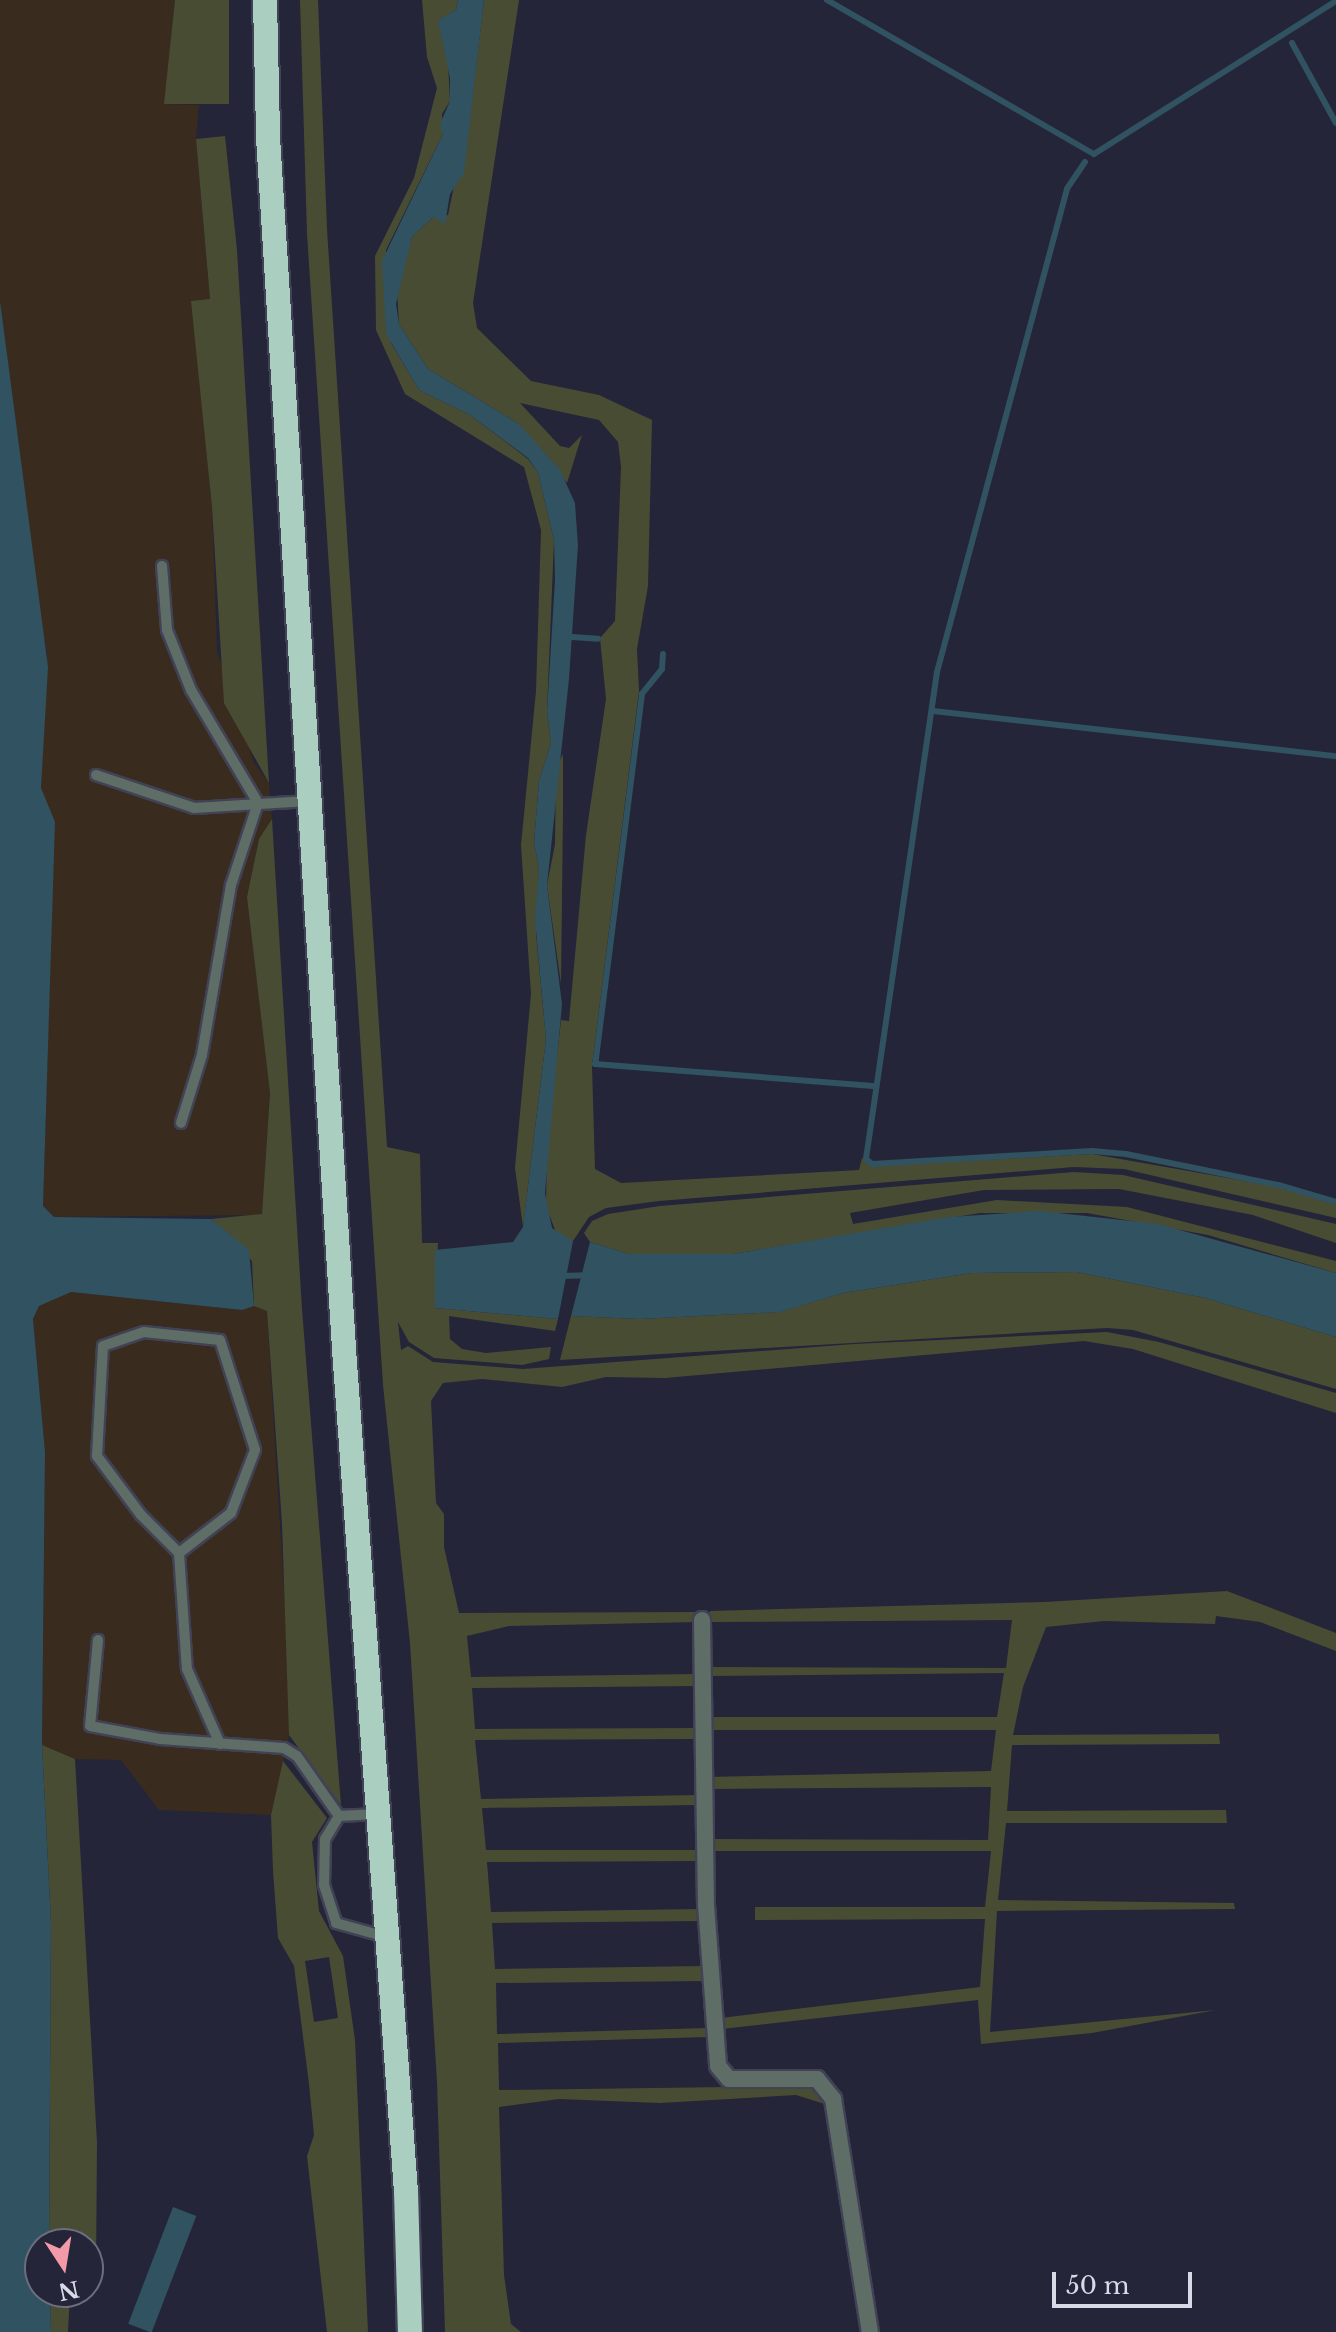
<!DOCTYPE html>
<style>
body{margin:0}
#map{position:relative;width:1336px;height:2332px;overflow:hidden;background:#242539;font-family:"Libre Baskerville",serif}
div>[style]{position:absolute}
.industrial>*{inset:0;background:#392c1e}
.green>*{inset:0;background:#484c33}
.water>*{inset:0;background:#315260;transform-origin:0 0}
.stream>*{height:6px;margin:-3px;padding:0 3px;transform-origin:3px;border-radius:3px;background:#315260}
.roads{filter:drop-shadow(2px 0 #414255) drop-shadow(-2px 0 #414255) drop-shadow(0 2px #414255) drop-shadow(0 -2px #414255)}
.lane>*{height:10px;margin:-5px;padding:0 5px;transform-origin:5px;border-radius:5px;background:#5f6d67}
.street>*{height:16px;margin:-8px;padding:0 8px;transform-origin:8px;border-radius:8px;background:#5f6d67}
.highway>*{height:24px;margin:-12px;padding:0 12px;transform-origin:12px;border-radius:12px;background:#aacfc0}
span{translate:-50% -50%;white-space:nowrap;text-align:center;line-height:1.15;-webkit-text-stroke:7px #242539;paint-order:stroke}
.north{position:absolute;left:24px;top:2228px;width:80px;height:80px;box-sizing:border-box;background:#242539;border:2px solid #6c6d7f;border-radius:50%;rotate:168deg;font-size:22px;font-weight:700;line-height:32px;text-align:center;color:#d9dae8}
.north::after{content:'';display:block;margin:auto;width:28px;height:36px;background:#f39aa9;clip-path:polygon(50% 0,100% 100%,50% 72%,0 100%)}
.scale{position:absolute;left:1052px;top:2272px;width:140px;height:36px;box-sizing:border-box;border:4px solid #d9dae8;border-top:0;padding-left:10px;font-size:24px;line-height:28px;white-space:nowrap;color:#d9dae8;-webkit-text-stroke:6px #242539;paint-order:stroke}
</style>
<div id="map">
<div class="industrial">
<i style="clip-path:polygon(0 0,175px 0,165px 104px,199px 105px,196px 139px,210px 300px,192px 301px,212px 507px,217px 651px,254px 763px,269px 783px,272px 819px,259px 839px,247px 897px,270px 1093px,262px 1215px,54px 1217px,43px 1206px,54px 830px,41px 788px,47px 654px,29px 550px,0 301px)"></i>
<i style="clip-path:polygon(71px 1292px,242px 1310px,254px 1306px,267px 1311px,292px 1723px,271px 1815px,159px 1810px,121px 1760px,75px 1759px,42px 1745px,45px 1452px,33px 1319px,39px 1306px)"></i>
</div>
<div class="green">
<i style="clip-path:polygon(175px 0,229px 0,229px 104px,164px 104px)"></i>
<i style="clip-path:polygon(300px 0,318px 0,327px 229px,387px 1147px,420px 1154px,422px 1243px,438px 1243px,435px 1308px,558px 1319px,555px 1331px,449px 1316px,450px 1339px,462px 1349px,486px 1353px,551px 1347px,549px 1359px,522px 1365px,434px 1358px,409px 1342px,398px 1322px,401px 1350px,408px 1346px,433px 1362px,523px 1369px,854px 1344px,1107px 1332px,1159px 1342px,1336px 1393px,1336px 1413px,1133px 1349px,1084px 1341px,665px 1378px,606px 1377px,562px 1387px,482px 1379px,443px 1383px,431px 1401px,436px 1503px,444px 1514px,444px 1547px,459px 1613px,697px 1612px,697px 1622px,509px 1626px,467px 1636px,471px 1677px,696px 1674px,696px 1686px,472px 1688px,475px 1729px,697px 1728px,697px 1739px,475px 1740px,481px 1799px,698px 1795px,698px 1805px,482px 1808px,486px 1850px,698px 1850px,699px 1861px,487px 1862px,491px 1912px,702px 1909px,702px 1921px,492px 1923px,495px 1969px,705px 1966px,705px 1981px,496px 1983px,497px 2034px,708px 2028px,708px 2037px,498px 2043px,499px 2090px,808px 2086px,828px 2105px,796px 2095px,660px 2103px,559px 2099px,499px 2107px,504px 2275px,511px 2324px,521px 2332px,445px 2332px,437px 2082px,410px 1643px,383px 1385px,307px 234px)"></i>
<i style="clip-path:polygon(422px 0,458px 0,456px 10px,439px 20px,447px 43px,450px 101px,442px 114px,443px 134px,386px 250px,391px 343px,419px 390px,470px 415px,528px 459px,538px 473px,554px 540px,547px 711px,551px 743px,539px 781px,534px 843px,539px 868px,536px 934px,546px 1039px,523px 1227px,515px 1168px,531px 994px,521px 845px,536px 691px,541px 530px,524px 467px,405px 394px,376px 330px,375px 256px,414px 178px,437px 88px,427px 57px)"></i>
<i style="clip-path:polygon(484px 0,519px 0,473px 303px,477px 328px,531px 381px,599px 395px,652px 420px,648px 586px,637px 649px,639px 691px,592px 1066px,595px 1169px,621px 1183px,859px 1170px,862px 1158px,871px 1166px,1092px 1154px,1279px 1187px,1336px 1205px,1336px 1218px,1124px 1169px,1074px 1167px,659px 1201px,606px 1208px,589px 1217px,573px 1241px,557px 1235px,546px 1206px,547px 1146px,561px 1020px,569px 1021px,586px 835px,606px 699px,600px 638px,615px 621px,621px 467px,618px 442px,599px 420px,520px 403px,560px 446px,569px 448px,582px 435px,567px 483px,519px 424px,428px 369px,399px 324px,397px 290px,412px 237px,433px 217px,448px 215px,472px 100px)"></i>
<i style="clip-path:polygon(225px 136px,237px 250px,269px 783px,224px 703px,212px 507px,191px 301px,210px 299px,196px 139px)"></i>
<i style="clip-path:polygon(563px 754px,563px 811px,561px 984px,547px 885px,555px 844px,556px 768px)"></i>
<i style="clip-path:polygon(272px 819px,302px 1309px,341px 1805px,289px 1735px,282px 1523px,267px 1311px,254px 1306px,252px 1261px,211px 1219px,262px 1214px,270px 1093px,247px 897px,259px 839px)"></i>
<i style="clip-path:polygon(1074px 1172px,1123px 1175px,1336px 1224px,1336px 1243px,1253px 1215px,1119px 1189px,984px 1190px,850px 1213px,853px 1224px,997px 1200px,1127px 1207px,1336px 1261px,1336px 1273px,1208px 1235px,1087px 1213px,980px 1213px,733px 1254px,629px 1254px,590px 1242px,584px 1233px,592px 1221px,608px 1214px,660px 1206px)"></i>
<i style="clip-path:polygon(1077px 1272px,1205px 1298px,1336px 1337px,1336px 1389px,1133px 1330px,1107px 1328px,560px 1360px,571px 1316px,639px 1319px,779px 1312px,843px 1293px,972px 1273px)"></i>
<i style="clip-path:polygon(1227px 1591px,1336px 1633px,1336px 1651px,1260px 1622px,1216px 1616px,1215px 1624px,1104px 1621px,1046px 1627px,1023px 1687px,1013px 1735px,1219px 1734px,1220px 1744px,1012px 1745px,1007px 1811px,1226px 1810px,1227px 1823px,1006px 1823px,998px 1900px,1234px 1903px,1235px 1909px,997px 1911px,990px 2032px,1216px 2010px,1092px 2033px,981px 2044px,978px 2000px,722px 2029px,721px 2018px,980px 1987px,985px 1919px,755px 1920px,755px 1907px,985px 1907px,991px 1851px,711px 1851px,711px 1839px,988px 1840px,991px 1787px,708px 1789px,708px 1777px,991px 1771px,996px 1730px,707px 1730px,708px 1717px,997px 1717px,1004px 1673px,709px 1676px,709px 1667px,1006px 1668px,1012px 1620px,710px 1622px,710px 1611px,1045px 1602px)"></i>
<i style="clip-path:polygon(42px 1745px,75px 1759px,97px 2142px,96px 2272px,88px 2275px,88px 2244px,49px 2244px,51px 1922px)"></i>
<i style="clip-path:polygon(evenodd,283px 1761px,327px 1818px,312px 1842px,319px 1911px,343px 1956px,355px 2040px,368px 2332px,327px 2332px,307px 2156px,314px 2135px,309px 2084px,294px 1966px,278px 1938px,273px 1871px,271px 1815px,283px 1761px,329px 1957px,338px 2018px,314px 2022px,305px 1961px,329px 1957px)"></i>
<i style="clip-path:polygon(50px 2292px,70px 2292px,68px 2332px,51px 2332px)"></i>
</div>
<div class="water">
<i style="clip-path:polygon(458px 0,484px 0,464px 173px,450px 194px,445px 224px,433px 217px,412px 237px,396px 304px,399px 324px,428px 369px,519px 424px,560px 470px,575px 503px,578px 545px,569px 679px,547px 885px,562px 1004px,545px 1193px,552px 1228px,573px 1241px,558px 1319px,435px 1308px,435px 1250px,513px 1242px,523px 1227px,546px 1039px,535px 920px,539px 868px,534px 843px,539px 781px,551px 743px,547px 711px,555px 580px,554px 540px,538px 473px,528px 458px,470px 415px,419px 390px,386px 334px,382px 261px,443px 134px,440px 124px,450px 101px,450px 78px,438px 20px,456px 10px)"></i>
<i style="clip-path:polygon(0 301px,48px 667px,41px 788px,55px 822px,43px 1206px,54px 1217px,211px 1219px,249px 1250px,254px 1306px,242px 1310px,71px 1292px,39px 1306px,33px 1319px,45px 1452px,42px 1745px,51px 1922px,49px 2244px,40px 2244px,40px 2292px,50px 2292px,51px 2332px,0 2332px)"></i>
<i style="clip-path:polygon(1040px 1211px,1158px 1224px,1336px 1273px,1336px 1337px,1205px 1298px,1077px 1272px,972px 1273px,843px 1293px,780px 1312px,639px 1319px,571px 1316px,590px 1242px,629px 1254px,733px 1254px,949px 1217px)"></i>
<i style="left:173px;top:2207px;width:25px;height:125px;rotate:21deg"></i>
</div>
<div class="stream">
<i style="left:827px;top:0;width:308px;rotate:30deg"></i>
<i style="left:1094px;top:154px;width:286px;rotate:-32.3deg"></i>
<i style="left:1292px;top:43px;width:91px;rotate:61.2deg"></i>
<i style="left:1085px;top:162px;width:32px;rotate:124deg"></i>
<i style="left:1067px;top:189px;width:500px;rotate:105.06deg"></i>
<i style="left:937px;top:672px;width:492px;rotate:98.3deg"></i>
<i style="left:866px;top:1159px;width:8px;rotate:40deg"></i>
<i style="left:872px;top:1164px;width:220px;rotate:-3.4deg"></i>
<i style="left:1092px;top:1151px;width:34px;rotate:5deg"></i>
<i style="left:1126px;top:1154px;width:156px;rotate:11.5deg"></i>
<i style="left:1279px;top:1185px;width:59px;rotate:16.6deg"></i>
<i style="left:572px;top:637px;width:26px;rotate:4deg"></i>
<i style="left:663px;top:654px;width:15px;rotate:94deg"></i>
<i style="left:662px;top:669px;width:32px;rotate:129deg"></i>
<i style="left:642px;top:694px;width:373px;rotate:97.2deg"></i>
<i style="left:595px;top:1064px;width:279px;rotate:4.5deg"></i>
<i style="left:933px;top:711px;width:406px;rotate:6.4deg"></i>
<i style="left:561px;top:1276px;width:25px;rotate:-2deg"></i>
</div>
<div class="roads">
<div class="lane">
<i style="left:162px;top:566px;width:64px;rotate:85.5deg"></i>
<i style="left:167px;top:630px;width:65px;rotate:68.2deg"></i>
<i style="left:191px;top:690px;width:131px;rotate:59.3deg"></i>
<i style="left:258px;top:803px;width:86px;rotate:108.2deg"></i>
<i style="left:231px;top:885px;width:172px;rotate:99.7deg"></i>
<i style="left:202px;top:1055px;width:71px;rotate:107.2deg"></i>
<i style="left:96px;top:775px;width:103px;rotate:18.6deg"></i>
<i style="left:194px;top:808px;width:115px;rotate:-3.5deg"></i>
<i style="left:179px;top:1553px;width:54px;rotate:-135deg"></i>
<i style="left:141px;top:1515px;width:74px;rotate:-126.7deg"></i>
<i style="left:97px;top:1456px;width:110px;rotate:-86.9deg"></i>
<i style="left:103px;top:1346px;width:43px;rotate:-18.9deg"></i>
<i style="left:144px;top:1332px;width:76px;rotate:6deg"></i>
<i style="left:220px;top:1340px;width:115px;rotate:72.3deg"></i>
<i style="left:255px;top:1450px;width:67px;rotate:110.9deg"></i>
<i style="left:231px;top:1513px;width:66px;rotate:142.4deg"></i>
<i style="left:179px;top:1553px;width:116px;rotate:86.1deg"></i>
<i style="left:187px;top:1669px;width:82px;rotate:66.3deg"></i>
<i style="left:98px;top:1640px;width:86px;rotate:95.3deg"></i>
<i style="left:90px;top:1726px;width:71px;rotate:10.5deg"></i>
<i style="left:160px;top:1739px;width:124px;rotate:4.2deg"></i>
<i style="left:284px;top:1748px;width:15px;rotate:32deg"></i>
<i style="left:297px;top:1756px;width:73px;rotate:55deg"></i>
<i style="left:339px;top:1816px;width:38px;rotate:-3deg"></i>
<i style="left:339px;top:1816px;width:27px;rotate:121deg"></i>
<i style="left:325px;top:1839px;width:46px;rotate:91.2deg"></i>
<i style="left:324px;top:1885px;width:40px;rotate:72deg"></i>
<i style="left:336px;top:1923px;width:52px;rotate:15.6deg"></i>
</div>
<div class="street">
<i style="left:702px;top:1620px;width:285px;rotate:89.2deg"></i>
<i style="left:706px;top:1905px;width:161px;rotate:85.7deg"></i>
<i style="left:718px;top:2066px;width:17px;rotate:50deg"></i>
<i style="left:729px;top:2079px;width:88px"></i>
<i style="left:817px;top:2079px;width:26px;rotate:51deg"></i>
<i style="left:833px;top:2099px;width:236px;rotate:81deg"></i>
</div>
<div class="highway">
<i style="left:265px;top:0;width:137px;rotate:88.7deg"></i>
<i style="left:268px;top:137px;width:1228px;rotate:86.41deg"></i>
<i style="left:345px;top:1363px;width:830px;rotate:85.79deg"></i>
<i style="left:406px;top:2191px;width:141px;rotate:88.4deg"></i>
</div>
</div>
<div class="north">N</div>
<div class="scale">50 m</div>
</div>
